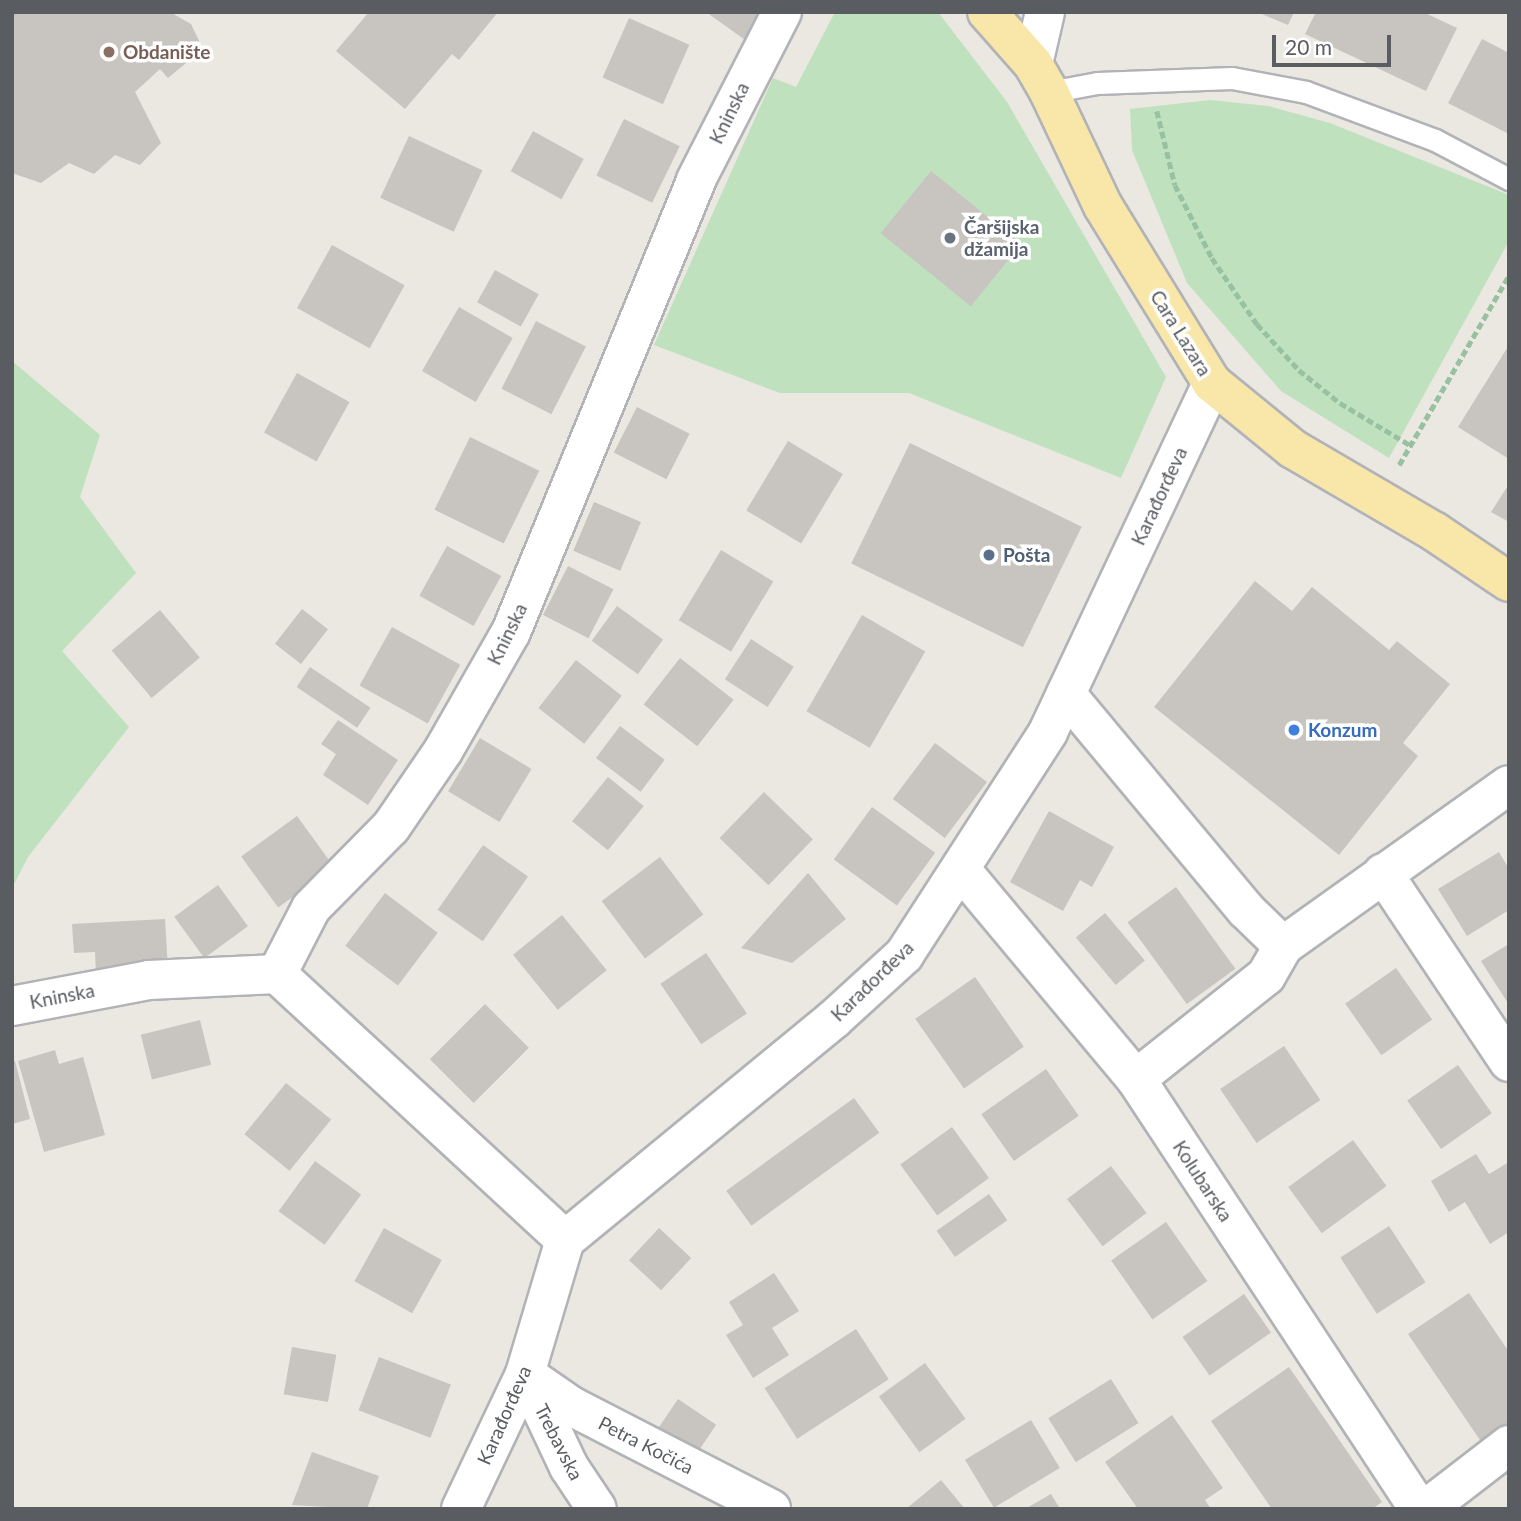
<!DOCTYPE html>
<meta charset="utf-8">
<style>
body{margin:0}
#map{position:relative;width:1521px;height:1521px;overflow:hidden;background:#eae8e0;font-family:Lato,sans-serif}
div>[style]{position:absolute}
.green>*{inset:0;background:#bfe1be}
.building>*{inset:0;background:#c8c4bf;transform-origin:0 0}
.path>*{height:4.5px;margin-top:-2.25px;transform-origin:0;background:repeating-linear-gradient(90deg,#98c1a1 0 7px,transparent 0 10.5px)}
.roads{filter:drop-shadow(2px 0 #b1b3b7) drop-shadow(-2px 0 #b1b3b7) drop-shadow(0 2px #b1b3b7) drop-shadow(0 -2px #b1b3b7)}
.lane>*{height:21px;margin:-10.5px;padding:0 10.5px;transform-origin:10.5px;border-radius:10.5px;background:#fff}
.street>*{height:38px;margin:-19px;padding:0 19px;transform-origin:19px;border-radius:19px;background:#fff}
.primary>*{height:38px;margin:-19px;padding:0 19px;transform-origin:19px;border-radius:19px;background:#f8e7a8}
.dots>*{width:19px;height:19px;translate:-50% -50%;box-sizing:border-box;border:4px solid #fff;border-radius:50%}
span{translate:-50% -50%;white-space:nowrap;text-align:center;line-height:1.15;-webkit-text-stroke:7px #fff;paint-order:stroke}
.education-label{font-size:19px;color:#785e54;font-weight:700}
.left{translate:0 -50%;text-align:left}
.street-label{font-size:19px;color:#595c60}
.worship-label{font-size:19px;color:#5b616d;font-weight:700}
.service-label{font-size:19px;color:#4e5e75;font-weight:700}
.shop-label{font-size:19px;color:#366cbe;font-weight:700}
.frame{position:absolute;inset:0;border:14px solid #595c60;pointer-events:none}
.scale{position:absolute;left:1272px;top:35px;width:119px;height:32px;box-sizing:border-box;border:4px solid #595c60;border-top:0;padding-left:9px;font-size:21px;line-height:24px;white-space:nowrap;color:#595c60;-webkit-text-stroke:5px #fff;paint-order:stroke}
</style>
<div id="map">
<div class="green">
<i style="clip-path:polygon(835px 12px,938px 12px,1007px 102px,1166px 377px,1121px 478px,909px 393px,780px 393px,654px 345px,773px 78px,796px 87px)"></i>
<i style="clip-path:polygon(1210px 100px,1268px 106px,1330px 123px,1509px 195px,1509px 241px,1389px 458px,1281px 391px,1187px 283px,1132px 150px,1130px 109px)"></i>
<i style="clip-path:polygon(12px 361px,100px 435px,80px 497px,136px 573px,62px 651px,129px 727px,28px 857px,12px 888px)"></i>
</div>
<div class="building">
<i style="clip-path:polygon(12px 12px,170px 12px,191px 24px,203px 49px,168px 78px,160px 69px,135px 92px,161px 143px,140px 165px,115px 155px,94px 174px,69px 163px,41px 183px,12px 173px)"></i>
<i style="clip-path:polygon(369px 12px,498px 12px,459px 60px,452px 54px,405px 109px,336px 51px)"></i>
<i style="clip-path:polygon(706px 12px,773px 12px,755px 47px)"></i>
<i style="clip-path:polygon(1257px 12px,1294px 12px,1288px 25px)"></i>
<i style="clip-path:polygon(1316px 12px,1423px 12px,1457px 28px,1426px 91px,1305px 34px)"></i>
<i style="left:629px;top:18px;width:66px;height:65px;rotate:24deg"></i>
<i style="clip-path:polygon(1482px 39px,1509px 53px,1509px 134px,1448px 103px)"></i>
<i style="left:624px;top:119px;width:62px;height:63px;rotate:26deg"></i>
<i style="left:533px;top:131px;width:58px;height:46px;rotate:29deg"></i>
<i style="left:409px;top:136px;width:81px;height:68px;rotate:25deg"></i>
<i style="left:931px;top:171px;width:116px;height:80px;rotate:39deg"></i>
<i style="left:332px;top:245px;width:83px;height:72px;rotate:29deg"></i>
<i style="left:495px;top:270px;width:50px;height:37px;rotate:29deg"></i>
<i style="left:459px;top:307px;width:62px;height:74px;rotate:30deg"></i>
<i style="left:536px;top:321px;width:56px;height:76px;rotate:27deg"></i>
<i style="clip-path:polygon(1509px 345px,1509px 459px,1458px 427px)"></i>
<i style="left:297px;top:373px;width:60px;height:68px;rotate:29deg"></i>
<i style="left:637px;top:407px;width:59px;height:51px;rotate:27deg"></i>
<i style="left:470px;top:437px;width:77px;height:81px;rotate:26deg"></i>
<i style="left:788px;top:441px;width:64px;height:81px;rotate:31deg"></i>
<i style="left:910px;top:443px;width:191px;height:134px;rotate:26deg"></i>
<i style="clip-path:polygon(1509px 484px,1509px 522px,1491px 512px)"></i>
<i style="left:594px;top:502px;width:51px;height:53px;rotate:23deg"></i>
<i style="left:447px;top:546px;width:62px;height:57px;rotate:29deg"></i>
<i style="left:721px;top:550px;width:61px;height:82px;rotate:31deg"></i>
<i style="left:568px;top:566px;width:51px;height:55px;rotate:27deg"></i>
<i style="clip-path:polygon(1255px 581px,1292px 611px,1312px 587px,1389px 650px,1397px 641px,1450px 684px,1403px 743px,1418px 756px,1339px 855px,1154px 707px)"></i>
<i style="left:617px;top:606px;width:57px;height:43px;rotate:36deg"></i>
<i style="left:302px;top:609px;width:33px;height:44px;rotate:38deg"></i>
<i style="left:160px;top:610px;width:62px;height:63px;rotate:50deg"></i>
<i style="left:862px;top:615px;width:73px;height:111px;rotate:30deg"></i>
<i style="left:392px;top:627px;width:78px;height:67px;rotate:29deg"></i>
<i style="left:751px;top:639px;width:51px;height:48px;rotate:33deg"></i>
<i style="left:680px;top:658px;width:68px;height:59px;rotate:38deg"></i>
<i style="left:576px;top:660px;width:58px;height:61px;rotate:38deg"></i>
<i style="left:310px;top:667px;width:73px;height:24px;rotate:34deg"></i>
<i style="clip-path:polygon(338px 720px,398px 760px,368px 805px,323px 775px,336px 754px,321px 744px)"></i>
<i style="left:620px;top:726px;width:56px;height:40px;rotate:37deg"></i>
<i style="left:480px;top:738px;width:60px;height:62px;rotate:31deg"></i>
<i style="left:935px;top:743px;width:65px;height:70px;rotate:37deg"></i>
<i style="left:608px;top:777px;width:46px;height:57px;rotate:39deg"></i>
<i style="left:764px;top:792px;width:68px;height:64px;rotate:44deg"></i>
<i style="left:872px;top:807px;width:78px;height:65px;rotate:36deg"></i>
<i style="clip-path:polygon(1049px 811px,1114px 847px,1092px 887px,1080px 880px,1063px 911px,1010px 882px)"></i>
<i style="left:297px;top:816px;width:63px;height:69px;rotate:54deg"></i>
<i style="left:483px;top:845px;width:55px;height:79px;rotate:35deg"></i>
<i style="clip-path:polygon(1499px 852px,1509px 869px,1509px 910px,1467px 936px,1438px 889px)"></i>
<i style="left:660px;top:857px;width:72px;height:73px;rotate:53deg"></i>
<i style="clip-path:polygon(808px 873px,846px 919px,792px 963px,741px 948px)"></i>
<i style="left:218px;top:885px;width:51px;height:54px;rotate:54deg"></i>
<i style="left:1176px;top:887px;width:101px;height:60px;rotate:54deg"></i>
<i style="left:385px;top:893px;width:66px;height:66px;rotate:37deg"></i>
<i style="left:1105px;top:913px;width:62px;height:38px;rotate:50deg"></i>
<i style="left:562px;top:915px;width:71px;height:63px;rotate:51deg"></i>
<i style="clip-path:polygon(165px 919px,168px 969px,96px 974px,95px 952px,74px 953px,72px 924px)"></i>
<i style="clip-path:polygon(1509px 944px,1509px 1005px,1481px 961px)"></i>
<i style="left:706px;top:953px;width:73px;height:55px;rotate:56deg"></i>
<i style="left:1396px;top:968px;width:63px;height:62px;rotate:55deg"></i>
<i style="left:975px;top:977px;width:85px;height:73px;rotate:55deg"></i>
<i style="left:485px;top:1004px;width:62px;height:78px;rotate:45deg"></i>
<i style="left:200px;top:1020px;width:46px;height:61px;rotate:76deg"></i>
<i style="left:1284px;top:1046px;width:65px;height:77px;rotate:56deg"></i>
<i style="clip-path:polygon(55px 1050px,59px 1064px,83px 1057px,105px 1135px,44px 1152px,18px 1061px)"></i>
<i style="clip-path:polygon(15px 1061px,30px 1119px,12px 1124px,12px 1062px)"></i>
<i style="left:1458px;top:1065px;width:59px;height:62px;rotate:55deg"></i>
<i style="left:1046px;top:1069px;width:57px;height:79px;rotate:55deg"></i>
<i style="left:286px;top:1083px;width:58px;height:66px;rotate:39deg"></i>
<i style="left:854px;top:1098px;width:43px;height:158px;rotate:54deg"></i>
<i style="left:952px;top:1127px;width:63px;height:64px;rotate:54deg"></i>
<i style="left:1353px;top:1140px;width:57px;height:80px;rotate:54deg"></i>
<i style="clip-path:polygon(1476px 1154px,1489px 1174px,1509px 1162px,1509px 1232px,1490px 1244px,1465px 1202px,1449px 1212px,1431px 1181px)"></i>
<i style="left:315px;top:1161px;width:57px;height:62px;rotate:36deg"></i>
<i style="left:1111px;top:1166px;width:59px;height:55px;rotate:53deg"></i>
<i style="left:989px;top:1194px;width:32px;height:64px;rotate:55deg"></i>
<i style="left:1166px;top:1222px;width:72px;height:67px;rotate:55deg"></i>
<i style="left:1389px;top:1226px;width:67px;height:58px;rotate:57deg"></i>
<i style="left:384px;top:1228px;width:66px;height:61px;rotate:29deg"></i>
<i style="left:659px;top:1228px;width:44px;height:44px;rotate:43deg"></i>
<i style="clip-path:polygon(774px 1273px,799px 1311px,772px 1328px,789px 1355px,753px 1378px,726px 1335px,743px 1325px,729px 1302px)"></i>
<i style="clip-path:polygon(1469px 1293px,1509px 1352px,1509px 1425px,1482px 1443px,1408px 1334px)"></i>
<i style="left:1244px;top:1294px;width:47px;height:75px;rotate:55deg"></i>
<i style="left:856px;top:1329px;width:60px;height:109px;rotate:57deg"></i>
<i style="left:292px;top:1347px;width:45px;height:48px;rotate:10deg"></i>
<i style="left:379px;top:1357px;width:77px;height:57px;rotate:21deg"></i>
<i style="left:925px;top:1363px;width:69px;height:57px;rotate:54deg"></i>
<i style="clip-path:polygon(1289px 1367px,1382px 1502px,1372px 1509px,1272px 1509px,1211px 1421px)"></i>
<i style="left:1111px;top:1379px;width:52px;height:74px;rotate:58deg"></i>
<i style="left:678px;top:1399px;width:46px;height:35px;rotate:34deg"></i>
<i style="clip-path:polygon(1172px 1415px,1223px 1488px,1205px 1500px,1211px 1509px,1138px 1509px,1105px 1462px)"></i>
<i style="left:1031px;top:1420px;width:56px;height:77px;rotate:59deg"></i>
<i style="clip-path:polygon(312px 1452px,379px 1476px,367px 1509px,292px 1505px)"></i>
<i style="clip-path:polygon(941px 1480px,965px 1509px,906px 1509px)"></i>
<i style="clip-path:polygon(1051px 1494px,1060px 1509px,1025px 1509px)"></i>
</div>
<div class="path">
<i style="left:1157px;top:111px;width:76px;rotate:76.3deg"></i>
<i style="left:1175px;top:185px;width:82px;rotate:63.1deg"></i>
<i style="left:1212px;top:258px;width:80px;rotate:55.7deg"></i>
<i style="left:1257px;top:324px;width:62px;rotate:47.6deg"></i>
<i style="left:1299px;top:370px;width:53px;rotate:38.8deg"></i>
<i style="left:1340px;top:403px;width:82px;rotate:31deg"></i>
<i style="left:1399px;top:465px;width:220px;rotate:-59.9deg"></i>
</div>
<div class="roads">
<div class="lane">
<i style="left:1049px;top:92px;width:49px;rotate:-10.6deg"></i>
<i style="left:1097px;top:83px;width:135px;rotate:-2.1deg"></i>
<i style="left:1232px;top:78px;width:75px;rotate:10.7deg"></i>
<i style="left:1306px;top:92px;width:138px;rotate:20.4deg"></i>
<i style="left:1435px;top:140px;width:84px;rotate:27.8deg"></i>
</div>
<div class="street">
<i style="left:1033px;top:64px;width:53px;rotate:-77deg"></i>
<i style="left:1066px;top:694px;width:281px;rotate:50.2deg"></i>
<i style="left:1246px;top:910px;width:52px;rotate:44.2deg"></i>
<i style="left:1283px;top:946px;width:277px;rotate:-35.5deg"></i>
<i style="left:962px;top:871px;width:271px;rotate:50.1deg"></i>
<i style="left:1136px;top:1079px;width:515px;rotate:56.65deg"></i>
<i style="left:1383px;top:873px;width:227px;rotate:56.3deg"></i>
<i style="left:277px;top:974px;width:392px;rotate:42.7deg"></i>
<i style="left:12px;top:1006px;width:139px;rotate:-10.7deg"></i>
<i style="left:149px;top:980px;width:128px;rotate:-2.7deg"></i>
<i style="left:277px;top:974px;width:74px;rotate:-62.7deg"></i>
<i style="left:311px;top:908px;width:114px;rotate:-45.4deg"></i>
<i style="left:391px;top:827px;width:92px;rotate:-55.6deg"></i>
<i style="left:443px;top:751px;width:137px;rotate:-60.3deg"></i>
<i style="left:511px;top:632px;width:488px;rotate:-67.7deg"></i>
<i style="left:696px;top:180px;width:189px;rotate:-62.9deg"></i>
<i style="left:1136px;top:1079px;width:166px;rotate:-38.4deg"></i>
<i style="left:1266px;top:976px;width:34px;rotate:-60deg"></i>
<i style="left:525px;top:1374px;width:56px;rotate:34.8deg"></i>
<i style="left:571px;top:1406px;width:225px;rotate:27.2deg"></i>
<i style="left:526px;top:1376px;width:101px;rotate:64.7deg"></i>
<i style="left:569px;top:1467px;width:50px;rotate:56.3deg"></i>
<i style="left:461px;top:1509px;width:149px;rotate:-64.6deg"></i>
<i style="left:525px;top:1374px;width:140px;rotate:-73.4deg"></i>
<i style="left:565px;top:1240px;width:348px;rotate:-39.4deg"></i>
<i style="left:834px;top:1019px;width:95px;rotate:-42.4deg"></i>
<i style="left:904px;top:955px;width:265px;rotate:-57.1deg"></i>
<i style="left:1048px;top:732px;width:386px;rotate:-64.8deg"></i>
<i style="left:1426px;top:1509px;width:105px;rotate:-37.6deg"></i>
</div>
<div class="primary">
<i style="left:987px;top:12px;width:69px;rotate:48.5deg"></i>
<i style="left:1033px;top:64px;width:32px;rotate:60deg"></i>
<i style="left:1049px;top:92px;width:126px;rotate:64.7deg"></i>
<i style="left:1103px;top:206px;width:208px;rotate:58.4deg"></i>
<i style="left:1212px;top:383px;width:104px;rotate:39.2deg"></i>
<i style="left:1293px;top:449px;width:164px;rotate:30.3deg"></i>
<i style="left:1435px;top:532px;width:89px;rotate:34deg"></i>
</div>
</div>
<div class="dots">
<i style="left:109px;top:52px;background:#8d6e63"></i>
<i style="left:950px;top:238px;background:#6b7280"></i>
<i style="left:989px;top:555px;background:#5c6f8a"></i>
<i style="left:1294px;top:730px;background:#3f7fe0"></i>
</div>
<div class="education-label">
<span class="left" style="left:123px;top:52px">Obdanište</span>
</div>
<div class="street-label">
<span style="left:729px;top:113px;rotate:-64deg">Kninska</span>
<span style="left:1181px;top:333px;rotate:58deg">Cara Lazara</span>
<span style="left:1159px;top:496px;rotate:-65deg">Karađorđeva</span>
<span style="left:507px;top:634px;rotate:-64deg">Kninska</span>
<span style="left:872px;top:981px;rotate:-44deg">Karađorđeva</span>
<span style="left:62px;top:996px;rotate:-11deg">Kninska</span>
<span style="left:1203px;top:1181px;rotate:57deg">Kolubarska</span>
<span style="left:504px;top:1415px;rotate:-66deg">Karađorđeva</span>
<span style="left:559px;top:1442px;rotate:63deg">Trebavska</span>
<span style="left:646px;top:1445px;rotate:27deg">Petra Kočića</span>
</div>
<div class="worship-label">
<span class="left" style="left:964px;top:238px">Čaršijska<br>džamija</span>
</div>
<div class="service-label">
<span class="left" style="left:1003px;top:555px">Pošta</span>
</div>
<div class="shop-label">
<span class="left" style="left:1308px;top:730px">Konzum</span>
</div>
<div class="frame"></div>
<div class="scale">20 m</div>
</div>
